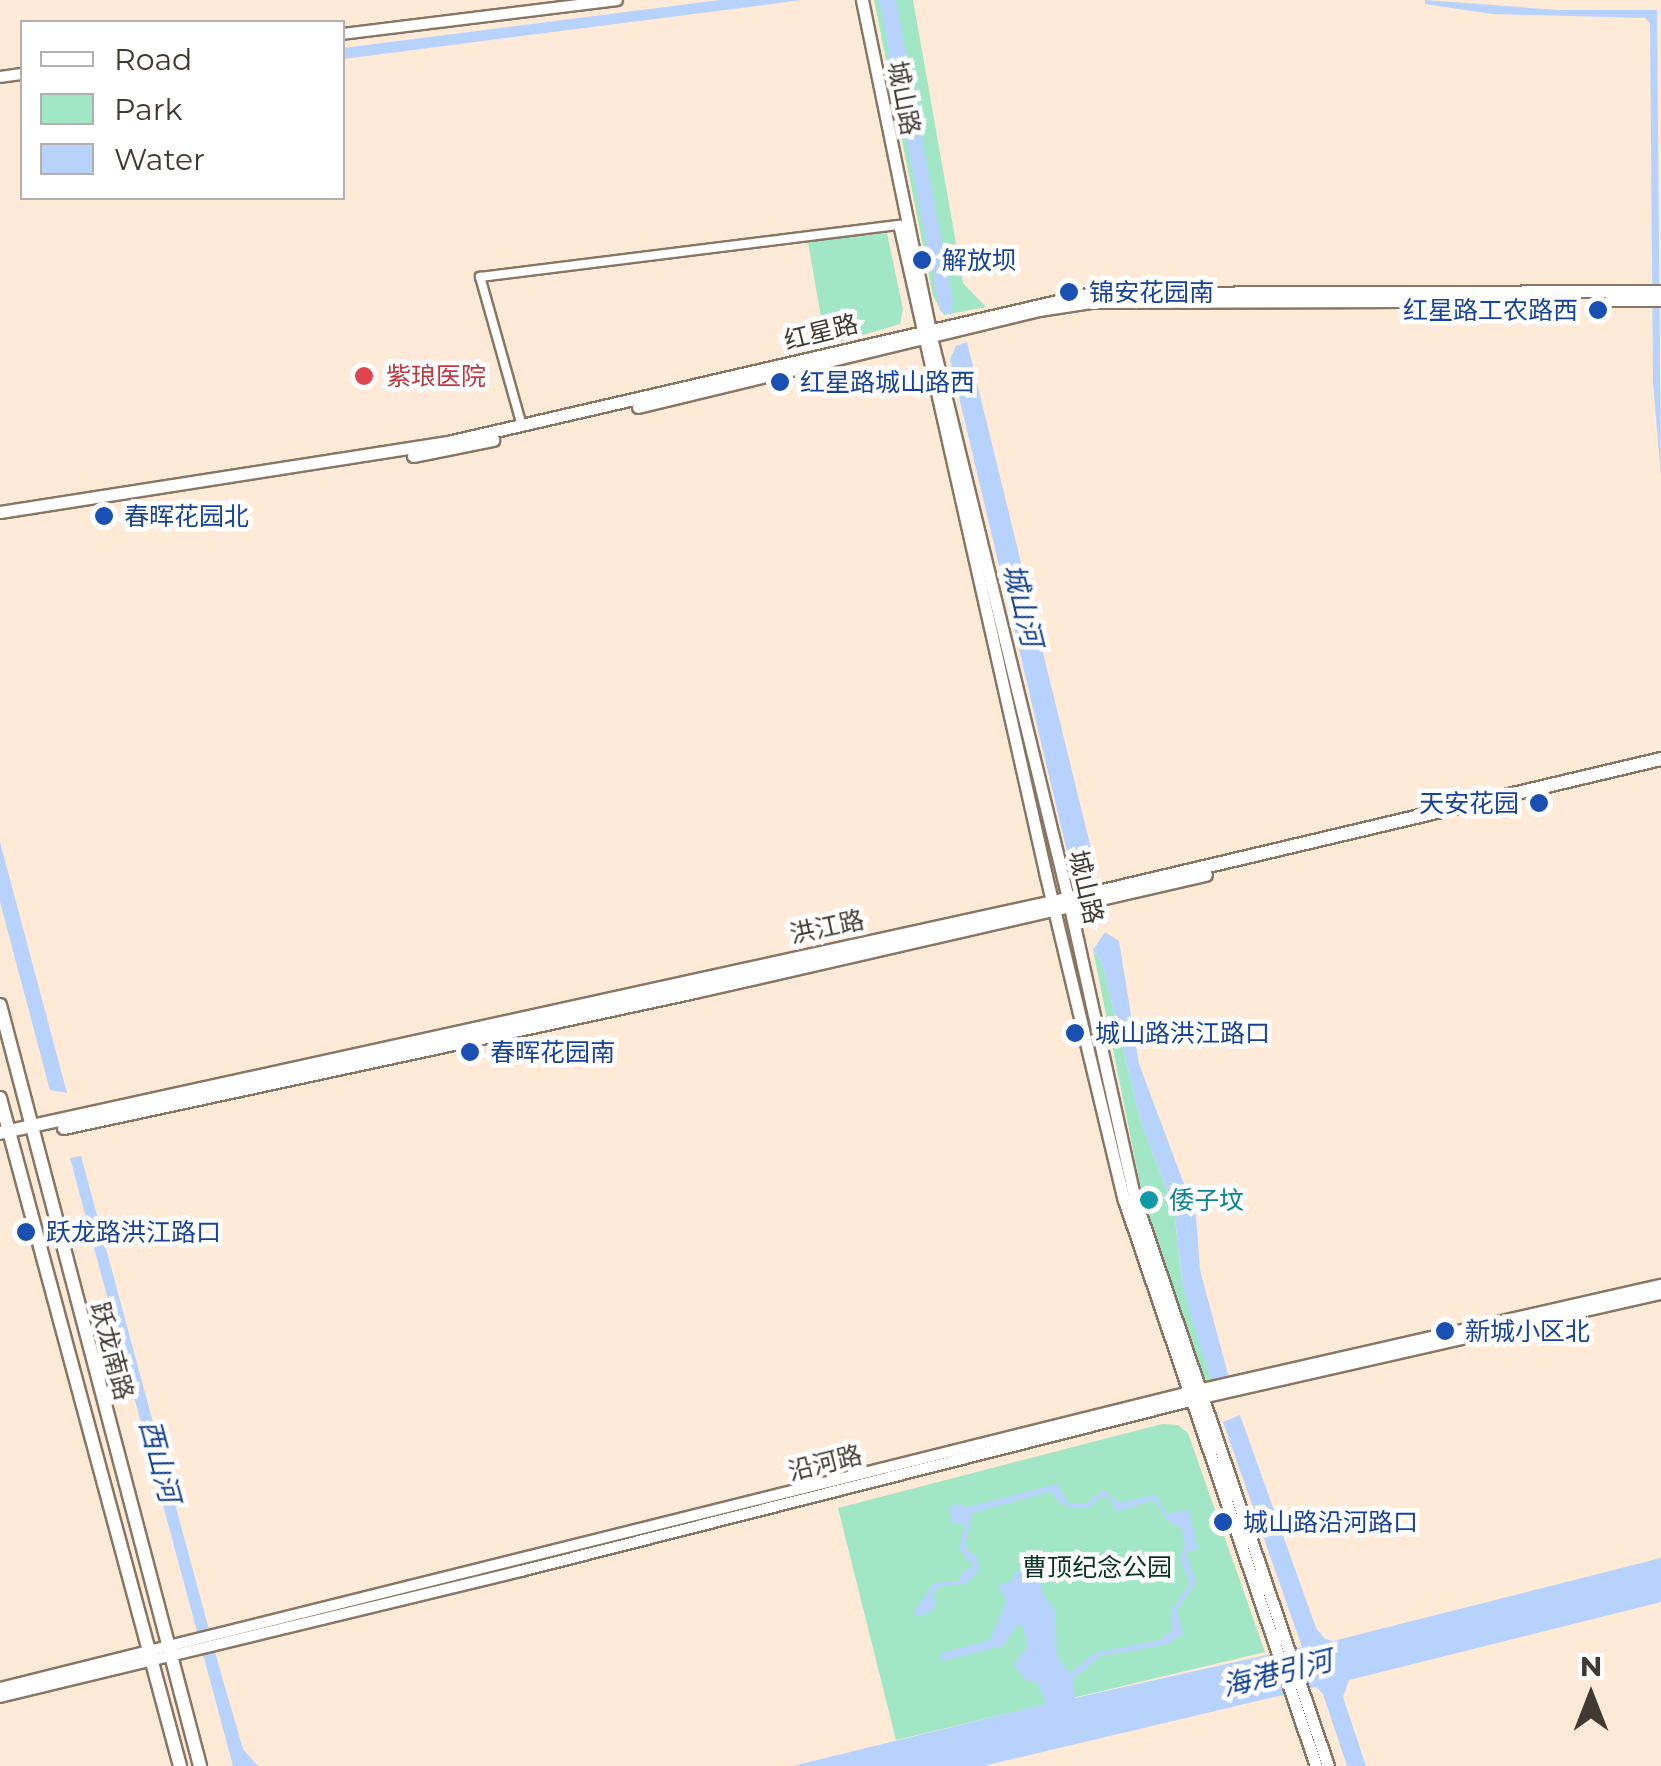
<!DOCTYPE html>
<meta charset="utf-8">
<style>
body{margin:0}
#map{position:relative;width:1661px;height:1766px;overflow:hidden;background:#feead7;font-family:Montserrat,"Noto Sans SC",sans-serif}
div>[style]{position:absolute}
.green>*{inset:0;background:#a1e6c5}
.water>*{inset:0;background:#b8d2fe}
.roads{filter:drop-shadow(2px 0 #887665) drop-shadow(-2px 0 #887665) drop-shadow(0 2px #887665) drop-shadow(0 -2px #887665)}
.minor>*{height:8px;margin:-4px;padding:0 4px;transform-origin:4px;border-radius:4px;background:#fff}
.tertiary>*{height:10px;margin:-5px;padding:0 5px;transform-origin:5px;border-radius:5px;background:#fff}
.secondary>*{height:11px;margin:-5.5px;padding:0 5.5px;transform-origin:5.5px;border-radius:5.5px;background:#fff}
.primary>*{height:12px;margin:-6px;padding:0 6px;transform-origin:6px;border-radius:6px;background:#fff}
.dots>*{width:28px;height:28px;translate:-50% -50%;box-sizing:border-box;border:5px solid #fff;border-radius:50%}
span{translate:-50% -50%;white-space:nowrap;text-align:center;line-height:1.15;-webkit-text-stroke:9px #fff;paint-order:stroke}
.street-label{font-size:25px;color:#413a32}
.transit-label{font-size:25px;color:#164399}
.left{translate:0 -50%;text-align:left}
.right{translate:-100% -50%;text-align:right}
.health-label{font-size:25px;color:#be3a42}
.culture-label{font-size:25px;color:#0d838f}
.park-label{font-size:25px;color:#073423}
.water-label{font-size:28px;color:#114192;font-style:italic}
.legend{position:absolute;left:20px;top:20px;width:325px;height:180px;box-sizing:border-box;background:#fff;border:2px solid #b3b0ad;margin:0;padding:12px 18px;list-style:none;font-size:30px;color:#413a32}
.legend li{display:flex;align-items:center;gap:20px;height:50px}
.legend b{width:50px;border:2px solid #b3b0ad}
.north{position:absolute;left:1541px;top:1646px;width:100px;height:100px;-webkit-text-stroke:8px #fff;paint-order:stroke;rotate:0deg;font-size:28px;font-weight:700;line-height:40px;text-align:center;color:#413a32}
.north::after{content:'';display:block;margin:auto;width:35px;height:45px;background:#413a32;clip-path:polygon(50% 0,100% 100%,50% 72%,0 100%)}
</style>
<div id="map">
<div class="green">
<i style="clip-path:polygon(874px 0,913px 0,963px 283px,986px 307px,944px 315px,933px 296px)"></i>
<i style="clip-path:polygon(887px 233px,903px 309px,900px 324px,826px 346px,808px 242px)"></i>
<i style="clip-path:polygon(1093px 950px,1102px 963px,1141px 1122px,1174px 1209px,1182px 1282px,1212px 1382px,1203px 1378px,1143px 1199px)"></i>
<i style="clip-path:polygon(1162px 1424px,1178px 1425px,1188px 1433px,1265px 1652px,896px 1740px,838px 1508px)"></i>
</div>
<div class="water">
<i style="clip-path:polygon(720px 0,802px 0,343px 59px,343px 48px)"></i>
<i style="clip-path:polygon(879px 0,896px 0,953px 301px,951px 315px,940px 311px)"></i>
<i style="clip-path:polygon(1425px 0,1558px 10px,1657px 10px,1661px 477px,1653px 382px,1650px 23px,1645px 18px,1492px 14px,1425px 4px)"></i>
<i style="clip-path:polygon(967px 342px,1095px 865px,1078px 865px,1068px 856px,950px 359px,956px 346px)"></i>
<i style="clip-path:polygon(0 842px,67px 1093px,50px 1090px,0 902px)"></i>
<i style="clip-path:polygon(1105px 932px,1119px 941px,1139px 1064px,1196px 1216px,1200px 1270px,1229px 1378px,1212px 1382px,1190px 1313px,1182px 1282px,1174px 1209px,1141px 1122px,1102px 963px,1093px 950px)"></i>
<i style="clip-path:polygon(81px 1156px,218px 1663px,243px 1749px,258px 1766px,233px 1766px,70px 1158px)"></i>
<i style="clip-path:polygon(1240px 1415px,1316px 1628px,1325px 1639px,1333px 1641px,1661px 1558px,1661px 1602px,1349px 1680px,1343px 1697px,1366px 1766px,1347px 1766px,1323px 1694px,1316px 1687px,983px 1766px,793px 1766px,1046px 1704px,1038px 1683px,1025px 1680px,1014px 1665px,1027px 1647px,1024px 1629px,1018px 1624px,1003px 1646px,942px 1661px,942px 1653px,990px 1640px,1006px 1601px,998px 1585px,1012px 1581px,1014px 1573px,1026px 1569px,1032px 1578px,1039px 1578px,1043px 1594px,1055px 1610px,1057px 1656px,1070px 1673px,1095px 1653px,1160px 1640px,1172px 1630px,1172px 1609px,1190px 1584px,1180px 1558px,1185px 1545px,1181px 1528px,1167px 1520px,1154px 1500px,1119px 1511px,1114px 1509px,1111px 1498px,1101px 1496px,1090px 1507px,1072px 1508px,1057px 1501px,1052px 1491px,972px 1513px,965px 1547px,977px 1557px,979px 1570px,966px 1584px,940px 1586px,933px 1594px,936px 1605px,929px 1613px,917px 1616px,914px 1612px,934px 1583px,959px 1581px,961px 1573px,973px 1566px,959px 1549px,965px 1522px,953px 1524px,948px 1507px,961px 1504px,965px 1508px,1057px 1484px,1068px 1503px,1086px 1503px,1103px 1490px,1120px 1503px,1156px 1495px,1166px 1514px,1189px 1510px,1198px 1549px,1186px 1552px,1196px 1583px,1177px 1610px,1183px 1633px,1169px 1644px,1101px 1656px,1073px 1679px,1075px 1698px,1302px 1647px,1223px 1422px)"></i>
</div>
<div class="roads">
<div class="minor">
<i style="left:522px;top:426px;width:155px;rotate:-105.7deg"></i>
<i style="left:480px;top:277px;width:423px;rotate:-7.1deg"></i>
</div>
<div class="tertiary">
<i style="left:342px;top:34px;width:277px;rotate:-7deg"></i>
<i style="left:0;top:77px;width:22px;rotate:-8deg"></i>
<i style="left:0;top:1688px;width:1235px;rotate:-13.97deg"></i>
<i style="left:1198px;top:1390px;width:475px;rotate:-12.8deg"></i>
<i style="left:0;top:1697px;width:536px;rotate:-13.6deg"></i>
<i style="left:521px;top:1571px;width:703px;rotate:-14.25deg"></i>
<i style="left:1202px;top:1398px;width:471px;rotate:-12.8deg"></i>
</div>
<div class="secondary">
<i style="left:862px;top:0;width:344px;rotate:78.4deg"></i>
<i style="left:931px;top:337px;width:577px;rotate:76.28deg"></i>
<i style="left:1068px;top:898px;width:305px;rotate:77.5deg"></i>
<i style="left:1134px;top:1196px;width:602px;rotate:71.2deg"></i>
<i style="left:900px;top:228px;width:664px;rotate:77.3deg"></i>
<i style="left:1046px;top:876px;width:333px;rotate:76.5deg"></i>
<i style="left:1124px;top:1200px;width:598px;rotate:71.26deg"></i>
<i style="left:1610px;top:300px;width:51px"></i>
<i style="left:638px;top:407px;width:413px;rotate:-13.6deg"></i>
<i style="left:1039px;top:310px;width:54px;rotate:-8.6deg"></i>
<i style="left:1092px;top:302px;width:310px;rotate:-0.2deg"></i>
<i style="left:413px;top:456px;width:82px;rotate:-11.3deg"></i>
<i style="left:0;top:512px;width:458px;rotate:-8.9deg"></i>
<i style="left:452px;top:441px;width:657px;rotate:-13.02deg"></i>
<i style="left:1092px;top:293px;width:569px;rotate:-0.2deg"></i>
</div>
<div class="primary">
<i style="left:0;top:1005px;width:787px;rotate:75.27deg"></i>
<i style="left:0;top:1098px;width:692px;rotate:74.92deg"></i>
<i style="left:64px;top:1128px;width:645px;rotate:-12.16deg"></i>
<i style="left:695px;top:992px;width:524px;rotate:-12.9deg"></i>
<i style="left:0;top:1133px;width:1116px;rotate:-12.37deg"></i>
<i style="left:1090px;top:894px;width:587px;rotate:-13.3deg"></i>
</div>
</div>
<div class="dots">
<i style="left:922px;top:260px;background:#1a4fb4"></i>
<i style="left:1069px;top:292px;background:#1a4fb4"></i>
<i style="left:1598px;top:310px;background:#1a4fb4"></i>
<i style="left:364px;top:376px;background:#e0444e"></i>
<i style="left:780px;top:382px;background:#1a4fb4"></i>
<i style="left:104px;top:516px;background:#1a4fb4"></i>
<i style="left:1539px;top:803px;background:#1a4fb4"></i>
<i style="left:1075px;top:1033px;background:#1a4fb4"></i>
<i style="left:470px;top:1052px;background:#1a4fb4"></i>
<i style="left:1149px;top:1200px;background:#0f9aa8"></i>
<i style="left:26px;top:1232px;background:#1a4fb4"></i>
<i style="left:1445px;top:1331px;background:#1a4fb4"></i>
<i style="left:1223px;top:1522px;background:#1a4fb4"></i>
</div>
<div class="street-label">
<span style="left:904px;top:98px;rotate:79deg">城山路</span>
<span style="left:821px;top:332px;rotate:-14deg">红星路</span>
<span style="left:1086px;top:887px;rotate:77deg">城山路</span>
<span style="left:827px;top:927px;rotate:-12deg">洪江路</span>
<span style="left:112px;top:1351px;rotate:75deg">跃龙南路</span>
<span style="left:825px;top:1463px;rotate:-14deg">沿河路</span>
</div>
<div class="transit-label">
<span class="left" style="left:942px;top:260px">解放坝</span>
<span class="left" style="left:1089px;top:292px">锦安花园南</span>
<span class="right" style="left:1578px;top:310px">红星路工农路西</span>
<span class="left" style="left:800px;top:382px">红星路城山路西</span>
<span class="left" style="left:124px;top:516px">春晖花园北</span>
<span class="right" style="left:1519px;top:803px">天安花园</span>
<span class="left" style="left:1095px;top:1033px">城山路洪江路口</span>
<span class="left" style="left:490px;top:1052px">春晖花园南</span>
<span class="left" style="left:46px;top:1232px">跃龙路洪江路口</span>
<span class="left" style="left:1465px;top:1331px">新城小区北</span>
<span class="left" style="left:1243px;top:1522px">城山路沿河路口</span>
</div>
<div class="health-label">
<span class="left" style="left:386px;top:376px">紫琅医院</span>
</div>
<div class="culture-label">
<span class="left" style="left:1169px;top:1200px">倭子坟</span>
</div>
<div class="park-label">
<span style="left:1097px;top:1567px">曹顶纪念公园</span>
</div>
<div class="water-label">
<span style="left:1023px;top:605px;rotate:76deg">城山河</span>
<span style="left:160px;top:1461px;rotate:75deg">西山河</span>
<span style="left:1277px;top:1673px;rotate:-14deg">海港引河</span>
</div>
<ul class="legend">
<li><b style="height:12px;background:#fff"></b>Road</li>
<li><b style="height:28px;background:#a1e6c5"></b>Park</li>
<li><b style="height:28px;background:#b8d2fe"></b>Water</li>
</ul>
<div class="north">N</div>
</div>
